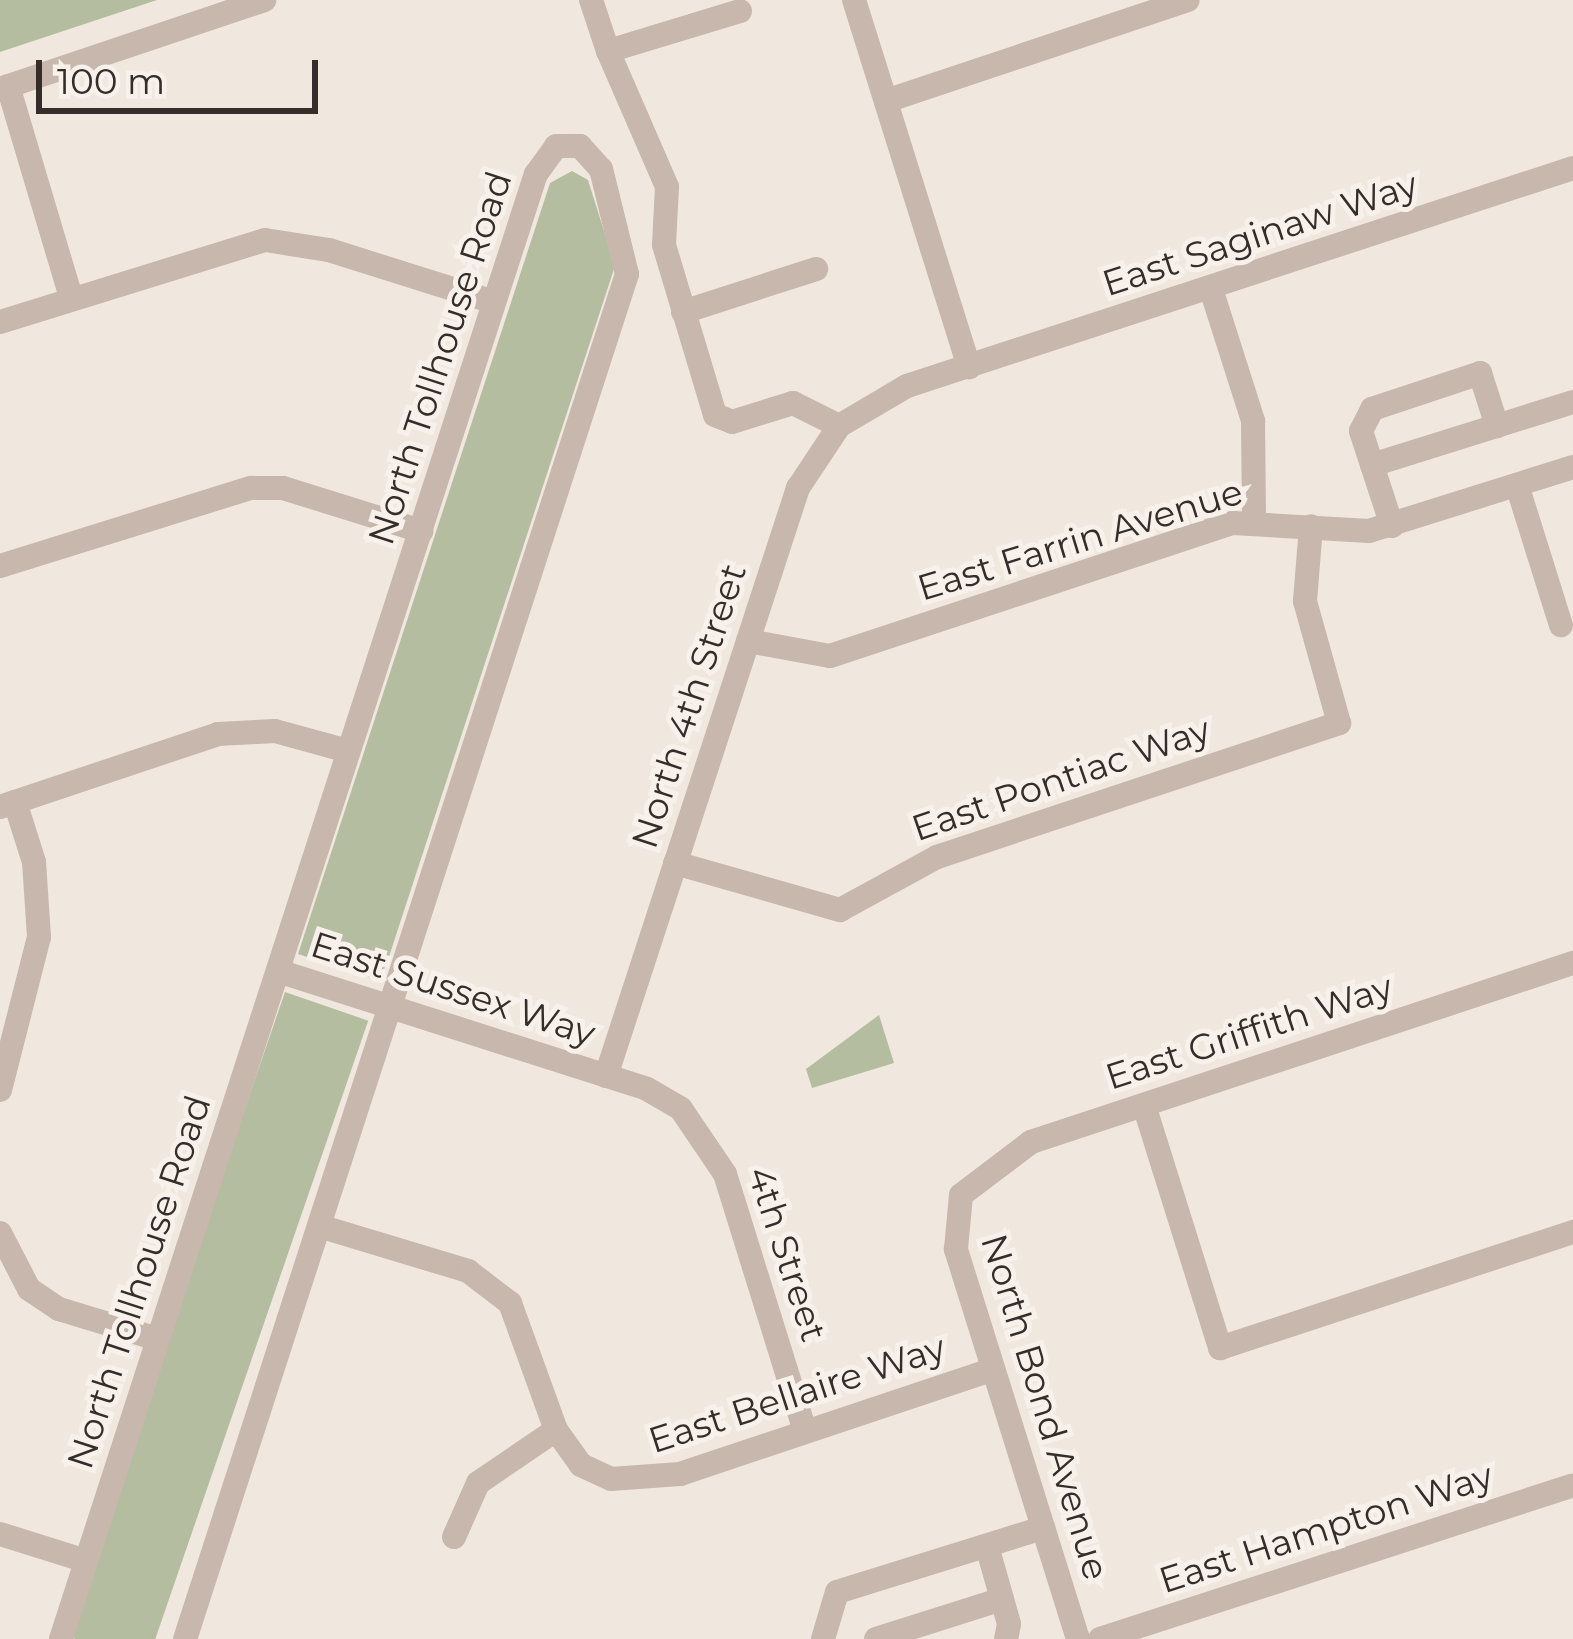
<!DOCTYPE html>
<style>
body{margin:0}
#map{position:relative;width:1573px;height:1639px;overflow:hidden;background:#f0e7df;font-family:Montserrat,sans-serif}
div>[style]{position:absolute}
.green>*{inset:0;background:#b5bda1;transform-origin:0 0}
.minor>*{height:24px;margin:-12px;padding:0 12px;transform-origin:12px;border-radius:12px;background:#c7b7ac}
span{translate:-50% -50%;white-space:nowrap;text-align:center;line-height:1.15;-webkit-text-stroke:10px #f8f1eb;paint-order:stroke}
.street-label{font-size:36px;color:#362d2a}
.scale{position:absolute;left:36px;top:60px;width:282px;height:54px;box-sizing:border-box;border:6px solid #362d2a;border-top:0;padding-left:15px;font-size:36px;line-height:42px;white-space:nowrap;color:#362d2a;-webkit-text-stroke:9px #f8f1eb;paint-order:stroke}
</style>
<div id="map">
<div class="green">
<i style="clip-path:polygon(0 0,157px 0,0 52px)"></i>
<i style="clip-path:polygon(572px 171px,588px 180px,615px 266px,381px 981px,298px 954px,550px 183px)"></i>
<i style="left:285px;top:992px;width:88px;height:680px;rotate:19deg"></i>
<i style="clip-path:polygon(879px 1015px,894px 1063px,812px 1088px,806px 1069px)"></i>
</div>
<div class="minor">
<i style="left:591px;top:0;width:54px;rotate:71.6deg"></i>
<i style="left:854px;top:0;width:385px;rotate:72.6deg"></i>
<i style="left:740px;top:11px;width:138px;rotate:163.1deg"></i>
<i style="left:608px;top:51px;width:148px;rotate:66.5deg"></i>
<i style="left:667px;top:187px;width:58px;rotate:93deg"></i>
<i style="left:664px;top:245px;width:177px;rotate:73.3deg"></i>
<i style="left:715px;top:415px;width:18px;rotate:22deg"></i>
<i style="left:732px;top:422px;width:64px;rotate:-17.3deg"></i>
<i style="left:793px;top:403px;width:51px;rotate:26.6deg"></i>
<i style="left:8px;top:86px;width:221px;rotate:73.4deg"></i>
<i style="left:0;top:89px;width:279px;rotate:-18.6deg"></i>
<i style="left:886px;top:101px;width:318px;rotate:-18.5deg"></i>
<i style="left:1211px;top:289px;width:139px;rotate:72.3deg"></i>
<i style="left:1253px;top:421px;width:99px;rotate:89.4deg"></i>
<i style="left:683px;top:312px;width:140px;rotate:-17.9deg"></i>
<i style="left:0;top:322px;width:277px;rotate:-17.2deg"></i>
<i style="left:265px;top:240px;width:65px;rotate:8.9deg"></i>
<i style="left:329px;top:250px;width:173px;rotate:17.5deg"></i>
<i style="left:1372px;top:465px;width:211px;rotate:-17.4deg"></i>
<i style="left:1517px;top:485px;width:147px;rotate:72.6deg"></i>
<i style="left:1392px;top:526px;width:100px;rotate:-108.1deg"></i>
<i style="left:1361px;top:431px;width:25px;rotate:-63deg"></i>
<i style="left:1372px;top:409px;width:114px;rotate:-18.4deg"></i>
<i style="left:1480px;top:373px;width:56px;rotate:72.2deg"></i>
<i style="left:0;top:566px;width:263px;rotate:-17.3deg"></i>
<i style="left:251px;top:488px;width:32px"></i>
<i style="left:283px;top:488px;width:145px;rotate:17.3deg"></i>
<i style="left:748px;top:641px;width:83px;rotate:10.4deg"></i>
<i style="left:830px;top:656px;width:424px;rotate:-18.3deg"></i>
<i style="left:1233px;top:523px;width:136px;rotate:3.4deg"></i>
<i style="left:1369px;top:531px;width:214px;rotate:-17.4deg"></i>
<i style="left:0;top:807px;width:230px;rotate:-18.5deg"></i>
<i style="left:218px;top:734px;width:57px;rotate:-3deg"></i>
<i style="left:275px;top:731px;width:76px;rotate:15.3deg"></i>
<i style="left:675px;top:863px;width:172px;rotate:15.9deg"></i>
<i style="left:840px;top:910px;width:111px;rotate:-28.7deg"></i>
<i style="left:937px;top:857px;width:424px;rotate:-18.4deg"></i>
<i style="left:1339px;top:723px;width:127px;rotate:-105.6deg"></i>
<i style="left:1305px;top:601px;width:75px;rotate:-85.4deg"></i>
<i style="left:278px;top:971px;width:387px;rotate:17.7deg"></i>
<i style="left:647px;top:1089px;width:39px;rotate:30deg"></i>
<i style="left:681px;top:1109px;width:78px;rotate:55.9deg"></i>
<i style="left:725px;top:1174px;width:269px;rotate:72.7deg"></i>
<i style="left:606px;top:1076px;width:619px;rotate:-71.92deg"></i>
<i style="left:798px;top:488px;width:74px;rotate:-56.5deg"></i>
<i style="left:839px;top:426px;width:79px;rotate:-30.5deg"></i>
<i style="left:907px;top:386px;width:701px;rotate:-18.12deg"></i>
<i style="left:0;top:1090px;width:158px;rotate:-75.7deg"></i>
<i style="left:39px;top:937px;width:75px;rotate:-93.8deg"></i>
<i style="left:34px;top:862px;width:63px;rotate:-107.6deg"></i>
<i style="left:1144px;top:1105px;width:255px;rotate:72.6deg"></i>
<i style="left:1220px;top:1348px;width:372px;rotate:-18.2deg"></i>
<i style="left:319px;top:1226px;width:156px;rotate:16.8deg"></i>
<i style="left:468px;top:1271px;width:53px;rotate:37.3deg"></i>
<i style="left:510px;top:1303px;width:135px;rotate:70.1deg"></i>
<i style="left:556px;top:1430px;width:43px;rotate:54.5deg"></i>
<i style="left:581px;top:1465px;width:33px;rotate:25deg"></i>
<i style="left:611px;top:1479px;width:69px;rotate:-4.1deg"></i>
<i style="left:680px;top:1474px;width:330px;rotate:-18.5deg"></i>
<i style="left:0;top:1233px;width:63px;rotate:62.6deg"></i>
<i style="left:29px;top:1289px;width:36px;rotate:34deg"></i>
<i style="left:59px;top:1309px;width:103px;rotate:16.9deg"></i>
<i style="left:0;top:1534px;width:90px;rotate:17.4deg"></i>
<i style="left:454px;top:1537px;width:59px;rotate:-66deg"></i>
<i style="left:478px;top:1483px;width:94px;rotate:-34.2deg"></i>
<i style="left:987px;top:1546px;width:81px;rotate:74.2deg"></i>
<i style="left:1009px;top:1624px;width:15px;rotate:101deg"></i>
<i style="left:61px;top:1639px;width:1540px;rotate:-72.04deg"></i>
<i style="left:536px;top:174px;width:34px;rotate:-54deg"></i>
<i style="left:556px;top:146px;width:24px"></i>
<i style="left:580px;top:146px;width:31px;rotate:48deg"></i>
<i style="left:601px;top:169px;width:108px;rotate:76.1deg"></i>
<i style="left:627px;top:274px;width:1435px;rotate:107.94deg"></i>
<i style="left:823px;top:1639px;width:49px;rotate:-73.4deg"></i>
<i style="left:837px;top:1592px;width:216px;rotate:-17.3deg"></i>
<i style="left:876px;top:1639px;width:132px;rotate:-17.6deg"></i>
<i style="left:1078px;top:1639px;width:409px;rotate:-107.4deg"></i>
<i style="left:956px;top:1249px;width:54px;rotate:-84.7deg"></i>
<i style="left:961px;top:1195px;width:88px;rotate:-37.1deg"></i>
<i style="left:1031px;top:1142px;width:571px;rotate:-18.28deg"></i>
<i style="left:1100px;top:1639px;width:497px;rotate:-18deg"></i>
</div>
<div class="street-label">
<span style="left:1260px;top:234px;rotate:-18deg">East Saginaw Way</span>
<span style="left:440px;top:358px;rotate:-72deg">North Tollhouse Road</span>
<span style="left:1080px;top:540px;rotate:-17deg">East Farrin Avenue</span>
<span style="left:689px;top:706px;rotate:-72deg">North 4th Street</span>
<span style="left:1061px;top:779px;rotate:-19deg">East Pontiac Way</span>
<span style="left:453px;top:989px;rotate:18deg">East Sussex Way</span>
<span style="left:1249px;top:1032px;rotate:-18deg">East Griffith Way</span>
<span style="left:787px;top:1254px;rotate:72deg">4th Street</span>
<span style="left:139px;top:1282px;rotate:-72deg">North Tollhouse Road</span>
<span style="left:797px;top:1394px;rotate:-18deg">East Bellaire Way</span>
<span style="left:1045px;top:1407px;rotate:73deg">North Bond Avenue</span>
<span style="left:1326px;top:1528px;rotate:-18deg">East Hampton Way</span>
</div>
<div class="scale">100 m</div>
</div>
